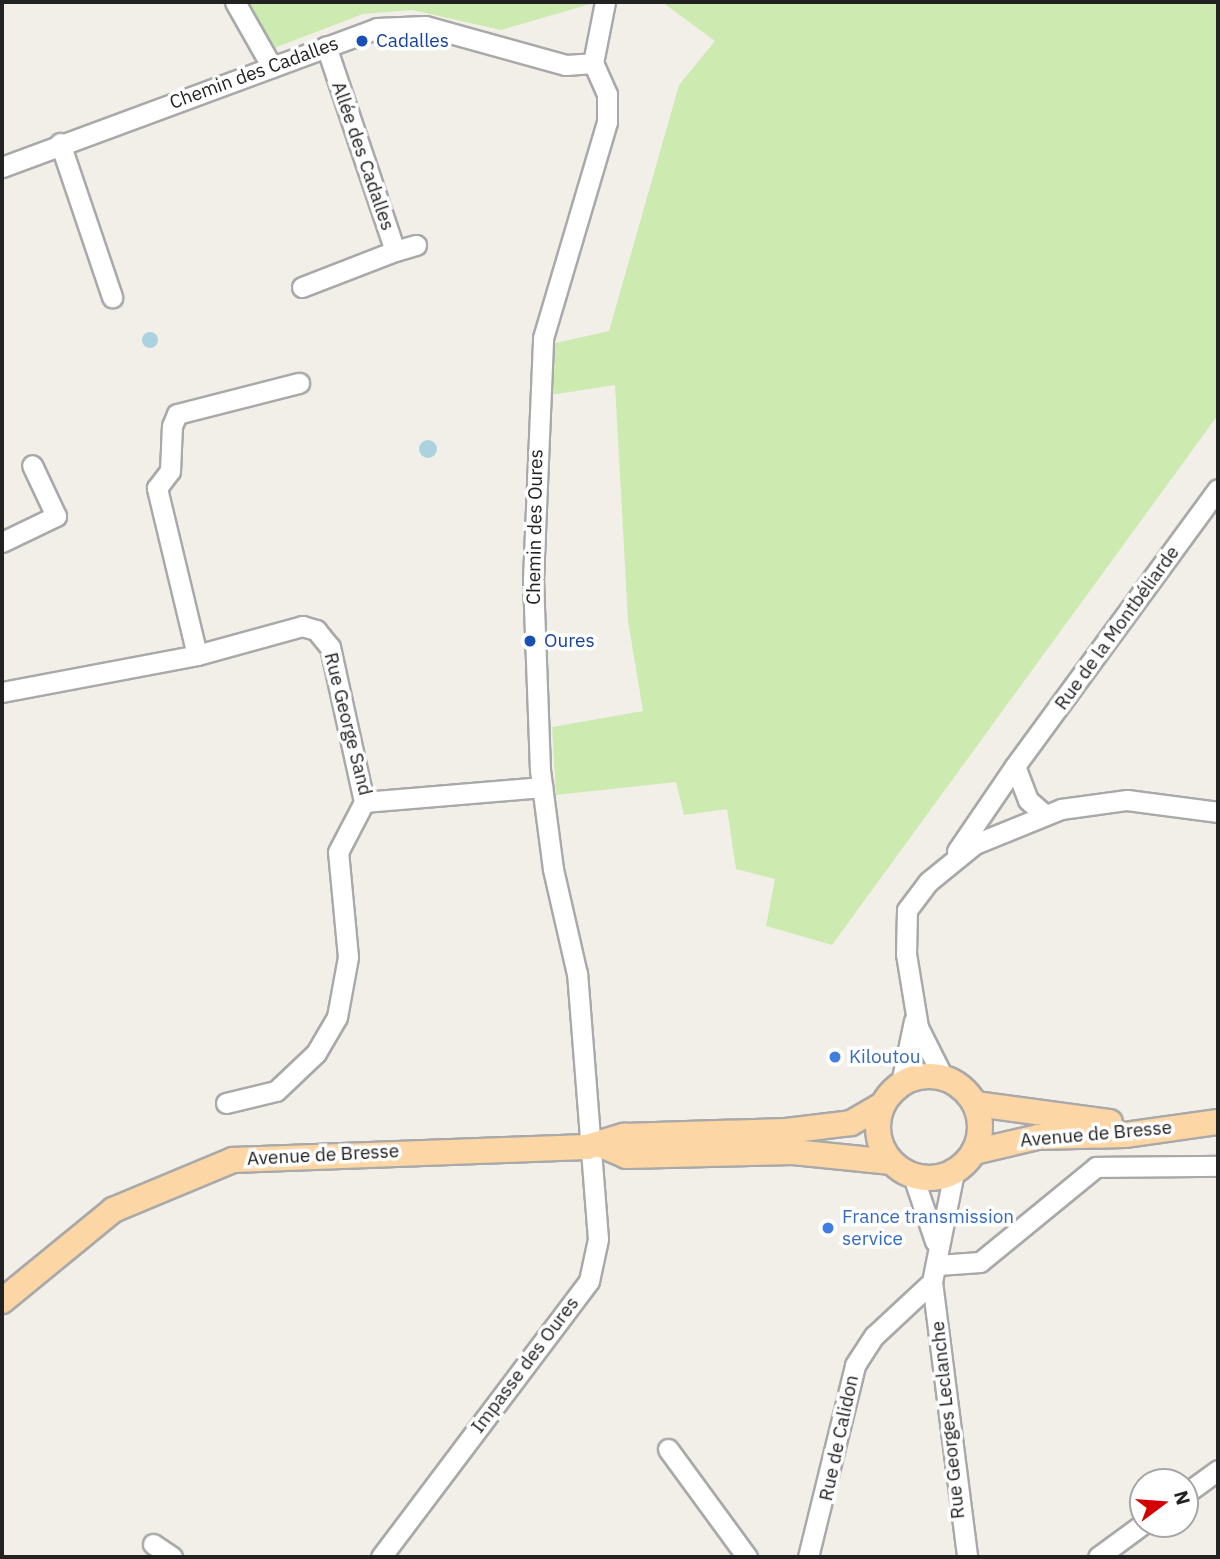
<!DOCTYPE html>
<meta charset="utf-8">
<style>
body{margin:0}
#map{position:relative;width:1220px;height:1559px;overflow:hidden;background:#f2efe9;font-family:"IBM Plex Sans",sans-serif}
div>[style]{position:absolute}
.grass>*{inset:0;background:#cdebb0}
.water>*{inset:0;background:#aad3df}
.round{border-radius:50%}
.roads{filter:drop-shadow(2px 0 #a9a9a9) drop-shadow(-2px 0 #a9a9a9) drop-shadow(0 2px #a9a9a9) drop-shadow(0 -2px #a9a9a9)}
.minor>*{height:19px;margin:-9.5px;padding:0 9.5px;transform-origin:9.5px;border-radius:9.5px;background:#fff}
.major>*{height:24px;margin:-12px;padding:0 12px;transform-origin:12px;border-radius:12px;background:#fcd6a4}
.major>.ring{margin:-12px;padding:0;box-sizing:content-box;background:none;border:24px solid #fcd6a4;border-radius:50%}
.dots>*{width:19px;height:19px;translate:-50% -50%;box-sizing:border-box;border:4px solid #fff;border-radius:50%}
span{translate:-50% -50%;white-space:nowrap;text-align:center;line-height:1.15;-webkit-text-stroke:7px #fff;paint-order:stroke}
.transit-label{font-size:19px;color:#164399}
.left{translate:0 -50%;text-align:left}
.street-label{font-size:19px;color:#222}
.shop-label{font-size:19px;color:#366cbe}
.frame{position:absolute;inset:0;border:4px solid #222;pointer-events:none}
.north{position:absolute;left:1129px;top:1468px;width:70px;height:70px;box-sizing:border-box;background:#fff;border:2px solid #a7a7a7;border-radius:50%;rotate:74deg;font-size:19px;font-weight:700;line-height:28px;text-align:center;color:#222}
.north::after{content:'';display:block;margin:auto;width:24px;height:32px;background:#d40000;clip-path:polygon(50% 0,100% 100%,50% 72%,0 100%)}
</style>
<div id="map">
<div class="grass">
<i style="clip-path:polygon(241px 2px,597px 2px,501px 30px,412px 10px,363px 14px,269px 50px)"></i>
<i style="clip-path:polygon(662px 2px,1218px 2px,1218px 415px,832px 945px,766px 926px,775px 879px,736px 869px,727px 809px,684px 815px,676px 782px,556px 795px,552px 727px,643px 711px,628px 621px,615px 385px,544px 396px,551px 344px,609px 331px,679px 85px,715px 41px)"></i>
</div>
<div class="water">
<i class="round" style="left:142px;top:332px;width:16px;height:16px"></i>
<i class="round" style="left:419px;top:440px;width:18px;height:18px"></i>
</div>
<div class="roads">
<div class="minor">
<i style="left:235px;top:2px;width:75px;rotate:60.4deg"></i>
<i style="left:593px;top:63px;width:62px;rotate:-78.9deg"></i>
<i style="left:60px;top:143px;width:163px;rotate:71.3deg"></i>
<i style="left:2px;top:167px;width:400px;rotate:-20.3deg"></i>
<i style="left:377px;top:28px;width:48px;rotate:-2.4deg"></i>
<i style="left:425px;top:26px;width:146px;rotate:15.5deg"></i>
<i style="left:566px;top:65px;width:27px;rotate:-4deg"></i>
<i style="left:395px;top:251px;width:22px;rotate:-16deg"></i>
<i style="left:302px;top:287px;width:100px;rotate:-21.2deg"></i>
<i style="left:395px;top:251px;width:216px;rotate:-108.6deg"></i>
<i style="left:2px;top:542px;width:60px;rotate:-25.7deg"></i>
<i style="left:56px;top:516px;width:56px;rotate:-115.2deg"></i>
<i style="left:197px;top:655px;width:172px;rotate:-103.5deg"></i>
<i style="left:157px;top:488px;width:21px;rotate:-53deg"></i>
<i style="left:170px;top:471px;width:45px;rotate:-87.5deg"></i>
<i style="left:172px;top:426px;width:13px;rotate:-67deg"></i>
<i style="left:177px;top:414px;width:126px;rotate:-14.3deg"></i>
<i style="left:2px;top:692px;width:198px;rotate:-10.7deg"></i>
<i style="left:197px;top:655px;width:109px;rotate:-15.4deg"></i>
<i style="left:302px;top:626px;width:15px;rotate:16deg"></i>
<i style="left:316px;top:630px;width:22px;rotate:51deg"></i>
<i style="left:330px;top:647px;width:159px;rotate:77.6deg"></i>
<i style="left:364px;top:802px;width:179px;rotate:-4.8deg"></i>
<i style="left:1015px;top:766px;width:343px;rotate:-53.8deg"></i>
<i style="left:957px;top:851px;width:103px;rotate:-55.7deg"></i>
<i style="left:1015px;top:766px;width:36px;rotate:69deg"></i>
<i style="left:1028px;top:800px;width:20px;rotate:41deg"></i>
<i style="left:943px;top:1077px;width:56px;rotate:-116.6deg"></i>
<i style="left:918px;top:1027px;width:74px;rotate:-99.3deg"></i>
<i style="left:906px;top:954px;width:44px;rotate:-88.7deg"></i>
<i style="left:907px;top:910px;width:35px;rotate:-53deg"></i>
<i style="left:928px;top:882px;width:60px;rotate:-39deg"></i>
<i style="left:975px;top:844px;width:93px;rotate:-22.1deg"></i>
<i style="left:1061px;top:809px;width:67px;rotate:-7.8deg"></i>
<i style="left:1127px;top:800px;width:92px;rotate:7.5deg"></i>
<i style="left:901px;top:1083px;width:63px;rotate:-78.2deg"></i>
<i style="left:226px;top:1103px;width:51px;rotate:-13.5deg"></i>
<i style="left:276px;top:1091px;width:55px;rotate:-43.5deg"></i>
<i style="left:316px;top:1053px;width:42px;rotate:-59.7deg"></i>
<i style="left:337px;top:1017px;width:61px;rotate:-79.6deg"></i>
<i style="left:348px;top:957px;width:105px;rotate:-95.4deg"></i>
<i style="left:338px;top:852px;width:56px;rotate:-62.5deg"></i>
<i style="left:913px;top:1176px;width:69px;rotate:71.3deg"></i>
<i style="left:938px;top:1265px;width:42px;rotate:-4.1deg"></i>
<i style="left:980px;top:1262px;width:150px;rotate:-39.3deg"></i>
<i style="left:1096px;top:1167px;width:122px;rotate:-0.5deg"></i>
<i style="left:932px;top:1282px;width:277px;rotate:82.7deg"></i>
<i style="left:668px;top:1449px;width:134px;rotate:53.8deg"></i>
<i style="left:1185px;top:1494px;width:41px;rotate:-36deg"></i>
<i style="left:153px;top:1544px;width:23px;rotate:34deg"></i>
<i style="left:381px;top:1557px;width:346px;rotate:-53deg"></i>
<i style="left:589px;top:1281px;width:43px;rotate:-77.9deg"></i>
<i style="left:598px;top:1239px;width:266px;rotate:-94.5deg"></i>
<i style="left:577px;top:974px;width:108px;rotate:-102.9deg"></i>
<i style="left:553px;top:869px;width:100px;rotate:-97.5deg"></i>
<i style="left:540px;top:770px;width:190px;rotate:-92.1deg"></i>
<i style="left:533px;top:580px;width:242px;rotate:-87.6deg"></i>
<i style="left:543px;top:338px;width:225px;rotate:-73.5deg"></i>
<i style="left:607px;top:122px;width:28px;rotate:-90deg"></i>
<i style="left:607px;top:94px;width:34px;rotate:-114deg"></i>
<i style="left:808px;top:1557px;width:198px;rotate:-76.2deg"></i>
<i style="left:855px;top:1365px;width:35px;rotate:-57deg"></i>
<i style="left:874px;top:1336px;width:79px;rotate:-43deg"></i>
<i style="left:932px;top:1282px;width:112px;rotate:-78.7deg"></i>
<i style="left:1098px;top:1557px;width:56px;rotate:-36.3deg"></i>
</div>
<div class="major">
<i class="ring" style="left:878px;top:1076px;width:78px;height:78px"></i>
<i style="left:976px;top:1104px;width:135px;rotate:7.7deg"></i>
<i style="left:603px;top:1146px;width:25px;rotate:23deg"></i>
<i style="left:626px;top:1156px;width:167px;rotate:-1.4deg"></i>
<i style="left:793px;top:1152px;width:99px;rotate:5.8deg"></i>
<i style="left:974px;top:1152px;width:66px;rotate:-13.2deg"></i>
<i style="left:1038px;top:1137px;width:87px;rotate:-1.3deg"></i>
<i style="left:1125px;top:1135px;width:94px;rotate:-8deg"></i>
<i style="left:2px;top:1301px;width:144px;rotate:-39.3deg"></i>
<i style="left:113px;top:1210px;width:130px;rotate:-22.6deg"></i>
<i style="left:233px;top:1160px;width:354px;rotate:-2.1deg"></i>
<i style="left:587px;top:1147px;width:39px;rotate:-17deg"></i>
<i style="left:624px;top:1136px;width:162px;rotate:-1.8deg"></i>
<i style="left:786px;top:1131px;width:65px;rotate:-7deg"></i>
<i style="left:851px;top:1123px;width:36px;rotate:-30deg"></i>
</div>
</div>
<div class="dots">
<i style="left:362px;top:41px;background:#1a4fb4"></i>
<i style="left:530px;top:641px;background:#1a4fb4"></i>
<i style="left:835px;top:1057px;background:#3f7fe0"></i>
<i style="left:828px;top:1228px;background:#3f7fe0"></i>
</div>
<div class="transit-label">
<span class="left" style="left:376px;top:41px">Cadalles</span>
<span class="left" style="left:544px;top:641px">Oures</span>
</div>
<div class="street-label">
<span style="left:254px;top:73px;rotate:-20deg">Chemin des Cadalles</span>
<span style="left:363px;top:156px;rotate:71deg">Allée des Cadalles</span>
<span style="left:535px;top:527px;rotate:-89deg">Chemin des Oures</span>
<span style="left:1117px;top:628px;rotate:-54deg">Rue de la Montbéliarde</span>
<span style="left:348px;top:724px;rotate:76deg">Rue George Sand</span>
<span style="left:1096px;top:1134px;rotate:-5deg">Avenue de Bresse</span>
<span style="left:323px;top:1155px;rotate:-3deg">Avenue de Bresse</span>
<span style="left:525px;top:1365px;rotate:-53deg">Impasse des Oures</span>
<span style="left:948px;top:1420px;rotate:-96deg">Rue Georges Leclanche</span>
<span style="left:839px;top:1438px;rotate:-78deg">Rue de Calidon</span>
</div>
<div class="shop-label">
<span class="left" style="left:849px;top:1057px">Kiloutou</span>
<span class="left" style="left:842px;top:1228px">France transmission<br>service</span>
</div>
<div class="frame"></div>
<div class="north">N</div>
</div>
